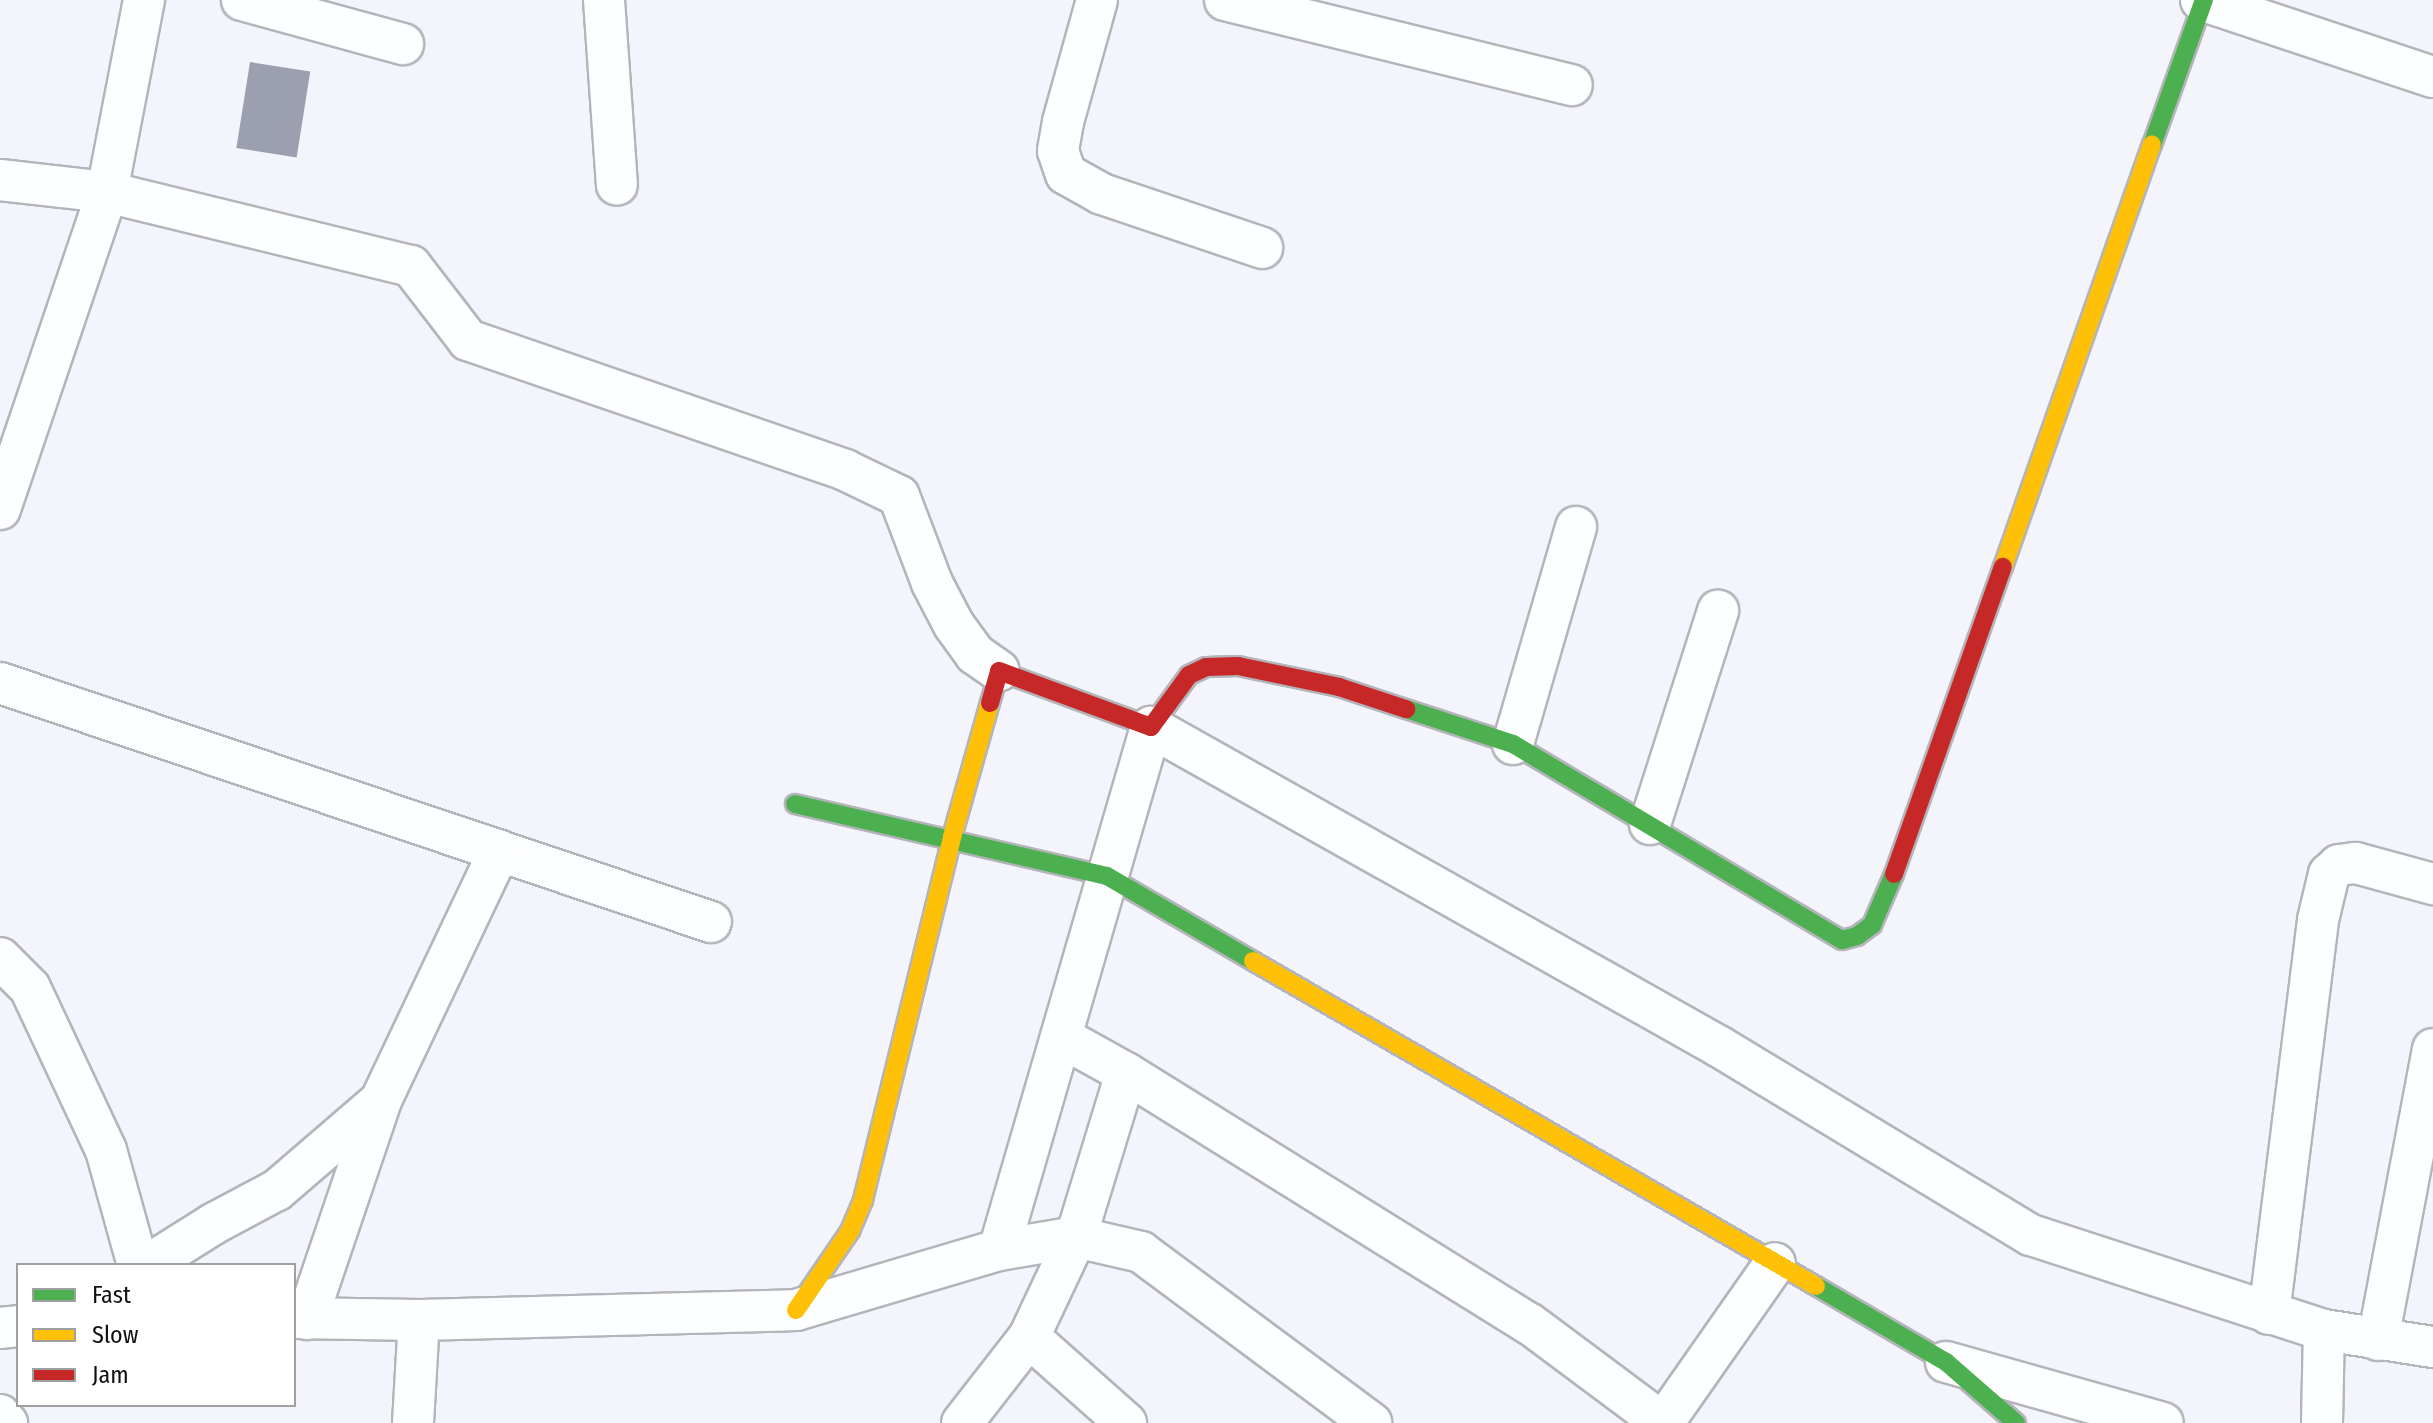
<!DOCTYPE html>
<style>
body{margin:0}
#map{position:relative;width:2433px;height:1423px;overflow:hidden;background:#f4f5fc;font-family:"Fira Sans Condensed",sans-serif}
div>[style]{position:absolute}
.building>*{inset:0;background:#9b9faf;transform-origin:0 0}
.roads{filter:drop-shadow(2px 0 #b4b5ba) drop-shadow(-2px 0 #b4b5ba) drop-shadow(0 2px #b4b5ba) drop-shadow(0 -2px #b4b5ba)}
.street>*{height:40px;margin:-20px;padding:0 20px;transform-origin:20px;border-radius:20px;background:#fdfeff}
.fast>*{height:18px;margin:-9px;padding:0 9px;transform-origin:9px;border-radius:9px;background:#4caf50}
.slow>*{height:18px;margin:-9px;padding:0 9px;transform-origin:9px;border-radius:9px;background:#ffc107}
.jam>*{height:18px;margin:-9px;padding:0 9px;transform-origin:9px;border-radius:9px;background:#c62828}
span{translate:-50% -50%;white-space:nowrap;text-align:center;line-height:1.15;-webkit-text-stroke:8px #fff;paint-order:stroke}
.legend{position:absolute;left:16px;top:1263px;width:280px;height:144px;box-sizing:border-box;background:#fff;border:2px solid #9fa0a1;margin:0;padding:10px 14px;list-style:none;font-size:24px;color:#0f1115}
.legend li{display:flex;align-items:center;gap:16px;height:40px}
.legend b{width:40px;border:2px solid #9fa0a1}
</style>
<div id="map">
<div class="building">
<i style="left:250px;top:62px;width:61px;height:87px;rotate:9deg"></i>
</div>
<div class="roads">
<div class="street">
<i style="left:242px;top:0;width:167px;rotate:15.3deg"></i>
<i style="left:604px;top:0;width:185px;rotate:86deg"></i>
<i style="left:1097px;top:0;width:127px;rotate:105.6deg"></i>
<i style="left:1063px;top:122px;width:29px;rotate:100deg"></i>
<i style="left:1058px;top:151px;width:24px;rotate:71deg"></i>
<i style="left:1066px;top:174px;width:41px;rotate:29.1deg"></i>
<i style="left:1102px;top:194px;width:169px;rotate:18.6deg"></i>
<i style="left:1225px;top:0;width:357px;rotate:13.8deg"></i>
<i style="left:2201px;top:0;width:244px;rotate:18.4deg"></i>
<i style="left:0;top:180px;width:108px;rotate:6.4deg"></i>
<i style="left:107px;top:192px;width:313px;rotate:13.7deg"></i>
<i style="left:411px;top:266px;width:93px;rotate:52.4deg"></i>
<i style="left:468px;top:340px;width:399px;rotate:19deg"></i>
<i style="left:845px;top:470px;width:60px;rotate:25.7deg"></i>
<i style="left:899px;top:496px;width:93px;rotate:69.2deg"></i>
<i style="left:932px;top:583px;width:47px;rotate:62.4deg"></i>
<i style="left:954px;top:625px;width:36px;rotate:54deg"></i>
<i style="left:975px;top:654px;width:29px;rotate:35deg"></i>
<i style="left:0;top:509px;width:335px;rotate:-71.3deg"></i>
<i style="left:107px;top:192px;width:196px;rotate:-79.1deg"></i>
<i style="left:0;top:683px;width:750px;rotate:18.58deg"></i>
<i style="left:1513px;top:744px;width:226px;rotate:-73.8deg"></i>
<i style="left:1650px;top:824px;width:224px;rotate:-72.3deg"></i>
<i style="left:0;top:958px;width:42px;rotate:45deg"></i>
<i style="left:30px;top:988px;width:179px;rotate:64.9deg"></i>
<i style="left:106px;top:1150px;width:119px;rotate:74.5deg"></i>
<i style="left:1061px;top:1037px;width:74px;rotate:29deg"></i>
<i style="left:999px;top:1250px;width:545px;rotate:-73.79deg"></i>
<i style="left:1151px;top:727px;width:653px;rotate:29.35deg"></i>
<i style="left:1720px;top:1047px;width:363px;rotate:31.2deg"></i>
<i style="left:2031px;top:1235px;width:308px;rotate:18deg"></i>
<i style="left:2324px;top:1330px;width:110px;rotate:8.9deg"></i>
<i style="left:148px;top:1265px;width:77px;rotate:-32.2deg"></i>
<i style="left:213px;top:1224px;width:72px;rotate:-28deg"></i>
<i style="left:277px;top:1190px;width:133px;rotate:-40.7deg"></i>
<i style="left:2269px;top:1314px;width:397px;rotate:-82.9deg"></i>
<i style="left:2318px;top:920px;width:47px;rotate:-76.6deg"></i>
<i style="left:2329px;top:874px;width:13px;rotate:-42deg"></i>
<i style="left:2339px;top:865px;width:17px;rotate:-7deg"></i>
<i style="left:2356px;top:863px;width:80px;rotate:15.3deg"></i>
<i style="left:294px;top:1318px;width:125px;rotate:0.9deg"></i>
<i style="left:419px;top:1320px;width:377px;rotate:-1.5deg"></i>
<i style="left:796px;top:1310px;width:212px;rotate:-16.5deg"></i>
<i style="left:999px;top:1250px;width:78px;rotate:-9.6deg"></i>
<i style="left:1076px;top:1237px;width:67px;rotate:13deg"></i>
<i style="left:1141px;top:1252px;width:287px;rotate:36.6deg"></i>
<i style="left:307px;top:1319px;width:231px;rotate:-71.3deg"></i>
<i style="left:381px;top:1100px;width:276px;rotate:-64.6deg"></i>
<i style="left:0;top:1328px;width:18px;rotate:-6deg"></i>
<i style="left:1029px;top:1337px;width:130px;rotate:41.6deg"></i>
<i style="left:2378px;top:1340px;width:296px;rotate:-79.3deg"></i>
<i style="left:1946px;top:1362px;width:225px;rotate:15.7deg"></i>
<i style="left:0;top:1415px;width:11px;rotate:49deg"></i>
<i style="left:413px;top:1423px;width:103px;rotate:-86.7deg"></i>
<i style="left:962px;top:1423px;width:109px;rotate:-52.1deg"></i>
<i style="left:1029px;top:1337px;width:110px;rotate:-64.8deg"></i>
<i style="left:1076px;top:1237px;width:171px;rotate:-73deg"></i>
<i style="left:1126px;top:1073px;width:476px;rotate:31.9deg"></i>
<i style="left:1530px;top:1324px;width:166px;rotate:36.7deg"></i>
<i style="left:1663px;top:1423px;width:195px;rotate:-55deg"></i>
<i style="left:2322px;top:1423px;width:93px;rotate:-88.8deg"></i>
</div>
<div class="fast">
<i style="left:2152px;top:145px;width:154px;rotate:-70.3deg"></i>
<i style="left:1406px;top:709px;width:113px;rotate:18.1deg"></i>
<i style="left:1513px;top:744px;width:383px;rotate:30.8deg"></i>
<i style="left:1842px;top:940px;width:16px;rotate:-15deg"></i>
<i style="left:1857px;top:936px;width:19px;rotate:-36deg"></i>
<i style="left:1872px;top:925px;width:56px;rotate:-66.7deg"></i>
<i style="left:795px;top:804px;width:320px;rotate:13deg"></i>
<i style="left:1107px;top:876px;width:169px;rotate:30.2deg"></i>
<i style="left:1816px;top:1286px;width:151px;rotate:30.3deg"></i>
<i style="left:1946px;top:1362px;width:93px;rotate:41.1deg"></i>
</div>
<div class="slow">
<i style="left:2003px;top:567px;width:448px;rotate:-70.6deg"></i>
<i style="left:1253px;top:961px;width:650px;rotate:30deg"></i>
<i style="left:796px;top:1310px;width:96px;rotate:-55.6deg"></i>
<i style="left:850px;top:1231px;width:34px;rotate:-67deg"></i>
<i style="left:863px;top:1200px;width:374px;rotate:-76.2deg"></i>
<i style="left:952px;top:837px;width:139px;rotate:-74.2deg"></i>
</div>
<div class="jam">
<i style="left:990px;top:703px;width:33px;rotate:-74deg"></i>
<i style="left:999px;top:671px;width:162px;rotate:20.2deg"></i>
<i style="left:1151px;top:727px;width:64px;rotate:-53.8deg"></i>
<i style="left:1189px;top:675px;width:19px;rotate:-25deg"></i>
<i style="left:1206px;top:667px;width:32px;rotate:-2deg"></i>
<i style="left:1238px;top:666px;width:103px;rotate:11.7deg"></i>
<i style="left:1339px;top:687px;width:71px;rotate:18.2deg"></i>
<i style="left:1894px;top:874px;width:326px;rotate:-70.5deg"></i>
</div>
</div>
<ul class="legend">
<li><b style="height:10px;background:#4caf50"></b>Fast</li>
<li><b style="height:10px;background:#ffc107"></b>Slow</li>
<li><b style="height:10px;background:#c62828"></b>Jam</li>
</ul>
</div>
